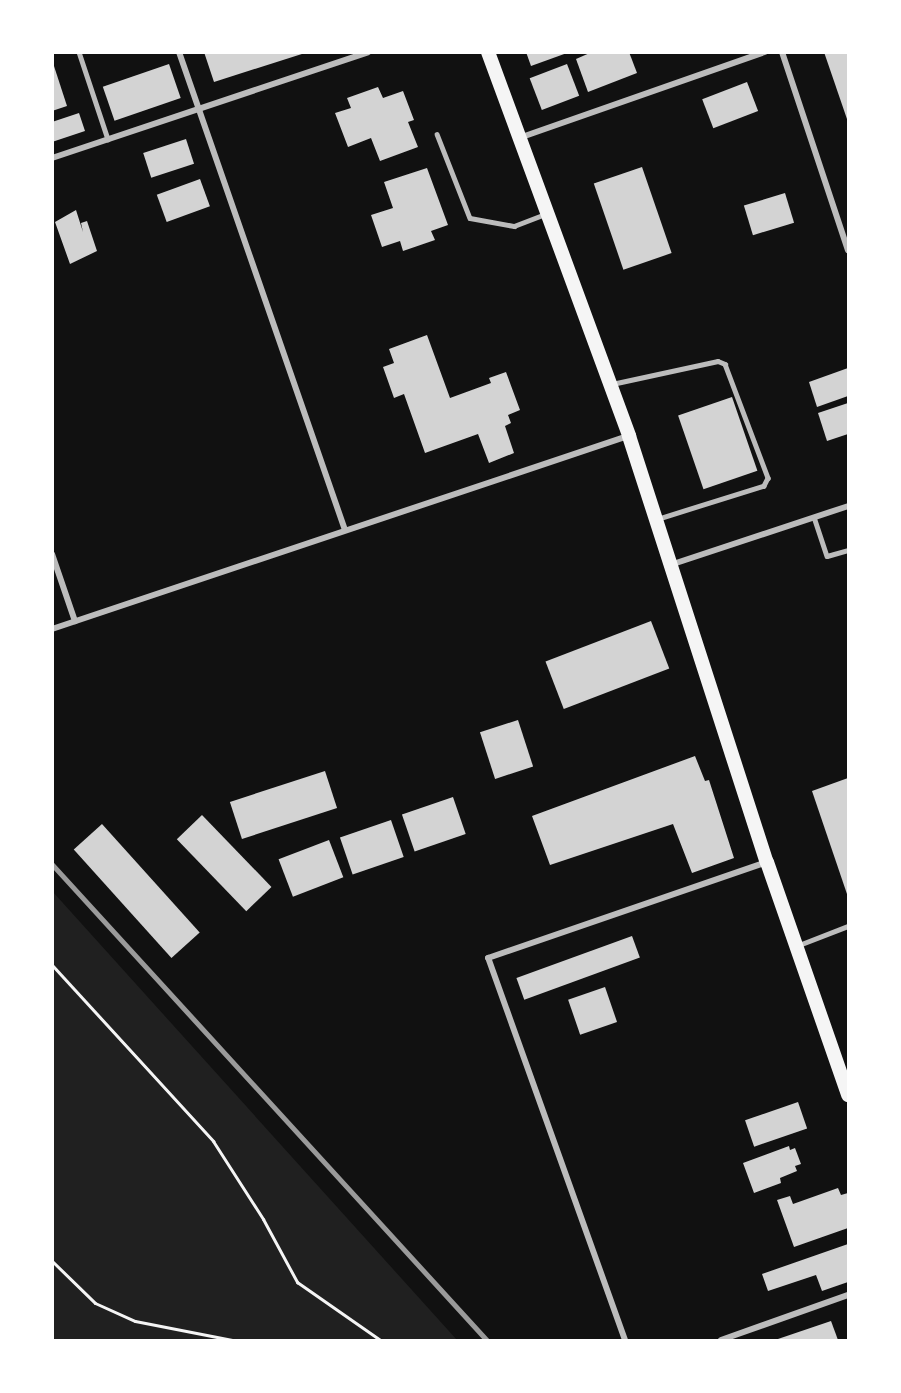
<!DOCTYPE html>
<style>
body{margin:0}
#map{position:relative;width:901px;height:1393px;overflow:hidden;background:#111;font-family:"Fira Sans Condensed",sans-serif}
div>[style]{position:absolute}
.green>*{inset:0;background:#202020}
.building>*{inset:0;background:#d3d3d3;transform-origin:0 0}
.path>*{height:3px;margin:-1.5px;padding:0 1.5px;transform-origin:1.5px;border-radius:1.5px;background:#f5f5f5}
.service>*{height:4.5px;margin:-2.25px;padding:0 2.25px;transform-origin:2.25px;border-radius:2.25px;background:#bcbcbc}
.minor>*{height:6px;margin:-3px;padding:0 3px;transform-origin:3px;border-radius:3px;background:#bcbcbc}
.primary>*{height:14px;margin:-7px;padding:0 7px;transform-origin:7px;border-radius:7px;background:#f5f5f5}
.rail>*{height:4.5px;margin:-2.25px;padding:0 2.25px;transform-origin:2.25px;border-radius:2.25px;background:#9a9a9a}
span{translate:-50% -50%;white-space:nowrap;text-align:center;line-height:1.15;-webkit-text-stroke:4.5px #fff;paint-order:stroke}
.frame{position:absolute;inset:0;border:54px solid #fff;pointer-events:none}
</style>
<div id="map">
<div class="green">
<i style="clip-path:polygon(53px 892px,457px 1340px,53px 1340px)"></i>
</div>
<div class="building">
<i style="clip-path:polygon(204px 52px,305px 52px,305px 53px,214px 82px)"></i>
<i style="clip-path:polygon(526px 52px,567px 52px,567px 53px,531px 66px)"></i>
<i style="clip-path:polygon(592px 52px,629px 52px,637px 73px,588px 92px,576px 59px)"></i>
<i style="clip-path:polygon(824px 52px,848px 52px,848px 122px)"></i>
<i style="clip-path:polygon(53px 63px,67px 106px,52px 111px,52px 64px)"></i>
<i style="left:169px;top:64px;width:36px;height:70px;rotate:71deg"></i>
<i style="left:567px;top:64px;width:34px;height:40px;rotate:69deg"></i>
<i style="left:747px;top:82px;width:31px;height:48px;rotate:69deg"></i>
<i style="clip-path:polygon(378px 87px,383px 98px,403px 91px,414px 120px,408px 122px,418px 147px,380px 161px,371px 138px,348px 147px,335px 113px,351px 108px,347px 98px)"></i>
<i style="clip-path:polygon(79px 113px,85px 131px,52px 142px,52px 122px)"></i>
<i style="left:186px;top:139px;width:26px;height:45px;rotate:72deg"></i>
<i style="left:642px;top:167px;width:91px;height:51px;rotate:71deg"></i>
<i style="clip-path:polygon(427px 168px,448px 225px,431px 231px,435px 240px,403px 251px,400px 241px,382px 247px,371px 215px,393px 208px,384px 182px)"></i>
<i style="left:200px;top:179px;width:29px;height:46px;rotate:70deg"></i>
<i style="left:785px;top:193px;width:31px;height:43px;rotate:73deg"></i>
<i style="clip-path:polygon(76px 210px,83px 232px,81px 223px,87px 221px,97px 251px,70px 264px,55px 222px)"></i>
<i style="clip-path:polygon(427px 335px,450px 398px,491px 383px,489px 378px,506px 372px,520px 410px,508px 415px,511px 423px,505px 426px,514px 453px,489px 463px,478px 434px,425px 453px,404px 394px,394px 398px,383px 367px,394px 363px,389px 349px)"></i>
<i style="clip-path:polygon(848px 368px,848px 396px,817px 407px,809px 382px)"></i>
<i style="left:732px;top:397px;width:78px;height:57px;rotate:71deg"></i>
<i style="clip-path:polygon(848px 403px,848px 434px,827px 441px,818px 413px)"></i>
<i style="left:651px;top:621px;width:51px;height:113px;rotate:69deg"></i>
<i style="left:518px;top:720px;width:49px;height:40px;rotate:72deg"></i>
<i style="clip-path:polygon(695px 756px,705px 781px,709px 780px,734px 858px,692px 873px,673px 824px,550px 865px,532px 816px)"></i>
<i style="left:325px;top:771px;width:39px;height:100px;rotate:72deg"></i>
<i style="clip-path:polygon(848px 778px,848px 897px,812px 791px)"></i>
<i style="left:453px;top:797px;width:39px;height:54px;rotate:71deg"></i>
<i style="left:202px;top:815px;width:100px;height:35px;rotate:46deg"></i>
<i style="left:391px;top:820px;width:39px;height:54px;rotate:71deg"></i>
<i style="left:102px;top:824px;width:146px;height:38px;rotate:48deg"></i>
<i style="left:329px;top:840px;width:40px;height:54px;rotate:69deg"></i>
<i style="left:632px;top:936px;width:23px;height:123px;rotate:70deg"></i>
<i style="left:605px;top:987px;width:37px;height:39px;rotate:71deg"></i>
<i style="left:798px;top:1102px;width:28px;height:56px;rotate:71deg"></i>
<i style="clip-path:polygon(789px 1146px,790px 1150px,795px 1148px,801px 1164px,795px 1166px,797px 1171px,780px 1178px,781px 1183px,754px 1193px,743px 1163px)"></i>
<i style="clip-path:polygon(838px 1188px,841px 1195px,848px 1193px,848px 1228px,794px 1247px,777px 1200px,790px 1196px,793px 1204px)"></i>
<i style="clip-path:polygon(848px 1244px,848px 1282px,822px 1291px,816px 1275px,768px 1291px,762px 1274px)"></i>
<i style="clip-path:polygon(831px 1321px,838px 1340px,775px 1340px)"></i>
</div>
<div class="path">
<i style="left:52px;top:965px;width:239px;rotate:47.5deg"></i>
<i style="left:213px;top:1141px;width:93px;rotate:57.3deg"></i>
<i style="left:263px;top:1219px;width:72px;rotate:61.6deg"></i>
<i style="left:297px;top:1282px;width:101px;rotate:34.9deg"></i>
<i style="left:52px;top:1261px;width:60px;rotate:44.3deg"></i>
<i style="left:95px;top:1303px;width:44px;rotate:24.2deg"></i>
<i style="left:135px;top:1321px;width:99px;rotate:11.1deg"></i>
</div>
<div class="service">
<i style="left:79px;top:52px;width:92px;rotate:71.6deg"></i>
<i style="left:437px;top:134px;width:90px;rotate:68.6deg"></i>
<i style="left:470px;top:218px;width:45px;rotate:10.3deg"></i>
<i style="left:514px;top:226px;width:33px;rotate:-21deg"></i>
<i style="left:612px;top:384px;width:108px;rotate:-12.2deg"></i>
<i style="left:718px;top:361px;width:8px;rotate:23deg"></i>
<i style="left:725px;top:364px;width:122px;rotate:69.3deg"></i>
<i style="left:768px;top:478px;width:9px;rotate:117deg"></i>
<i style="left:764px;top:486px;width:110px;rotate:162.6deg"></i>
<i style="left:814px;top:517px;width:41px;rotate:71.6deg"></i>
<i style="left:827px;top:556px;width:22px;rotate:-16deg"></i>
<i style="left:799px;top:945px;width:53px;rotate:-21.2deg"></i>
</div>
<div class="minor">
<i style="left:179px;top:52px;width:506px;rotate:70.85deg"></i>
<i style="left:782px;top:52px;width:209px;rotate:71.6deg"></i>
<i style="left:519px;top:138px;width:261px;rotate:-19.3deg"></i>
<i style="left:52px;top:158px;width:333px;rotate:-18.5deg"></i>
<i style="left:52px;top:554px;width:71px;rotate:71.1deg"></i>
<i style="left:673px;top:564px;width:184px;rotate:-18.3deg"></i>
<i style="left:52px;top:629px;width:607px;rotate:-18.52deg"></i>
<i style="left:625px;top:1340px;width:406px;rotate:-109.7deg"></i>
<i style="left:488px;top:958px;width:295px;rotate:-19deg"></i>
<i style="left:721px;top:1340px;width:135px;rotate:-19.5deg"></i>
</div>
<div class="primary">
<i style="left:488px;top:52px;width:409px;rotate:69.8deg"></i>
<i style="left:629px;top:436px;width:448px;rotate:72.1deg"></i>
<i style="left:767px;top:862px;width:247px;rotate:70.8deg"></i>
</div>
<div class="rail">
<i style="left:52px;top:864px;width:645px;rotate:47.58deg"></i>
</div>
<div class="frame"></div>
</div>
